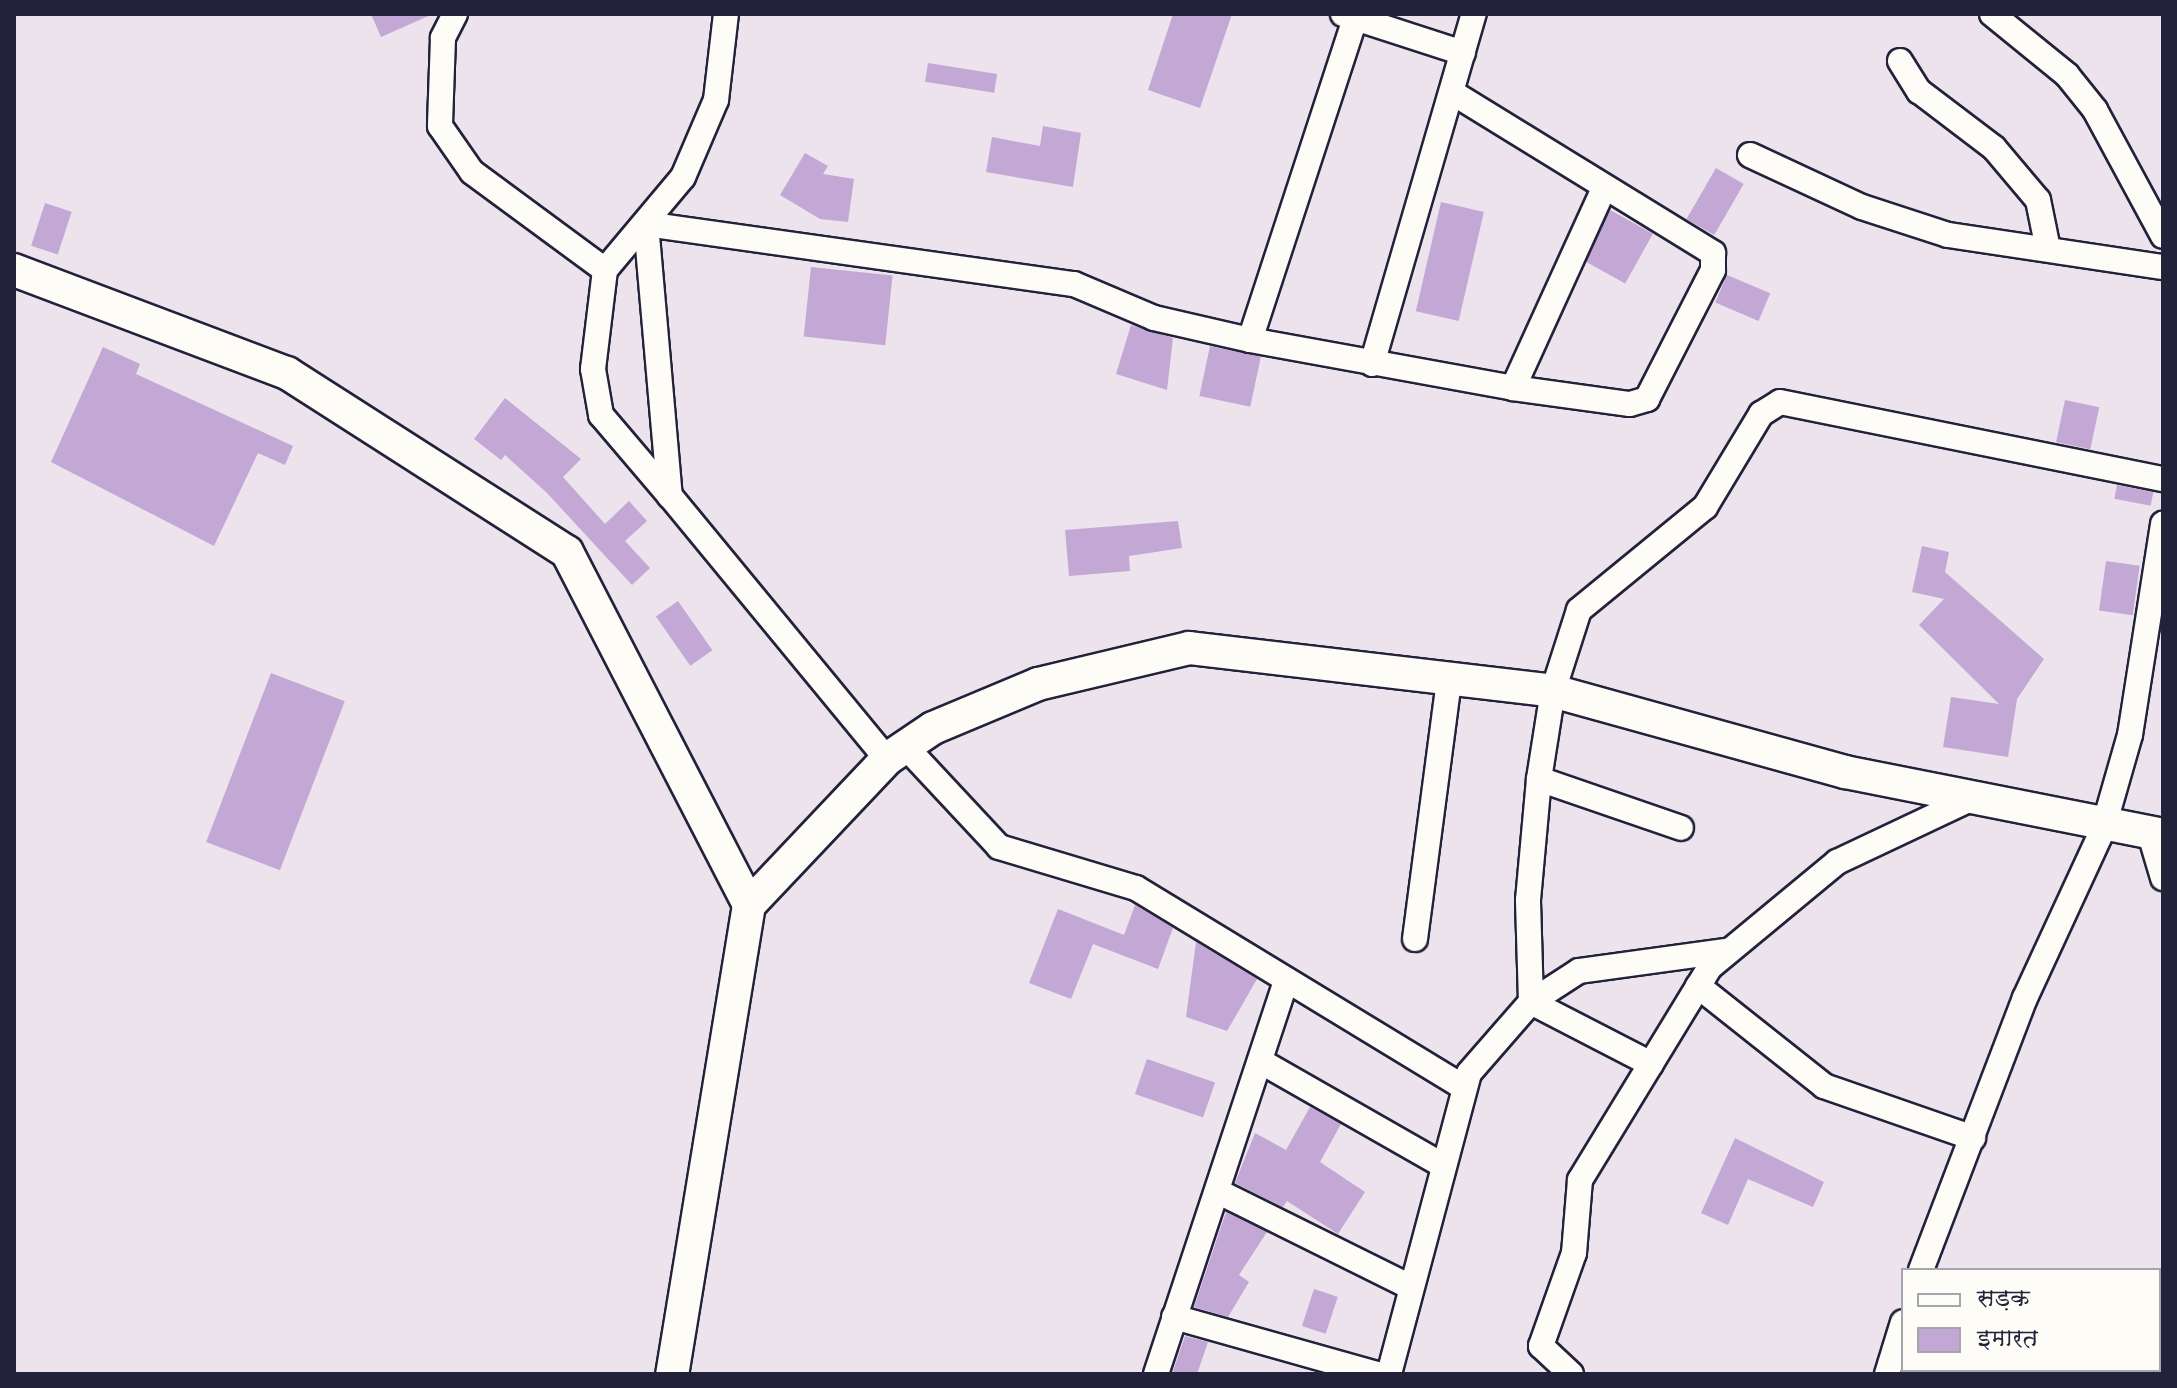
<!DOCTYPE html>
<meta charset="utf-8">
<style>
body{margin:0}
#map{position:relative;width:2177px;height:1388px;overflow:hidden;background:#ece3ed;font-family:Dekko,"Playpen Sans Deva",sans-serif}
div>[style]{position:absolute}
.building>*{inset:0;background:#c3a8d6;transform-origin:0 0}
.roads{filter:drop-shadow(2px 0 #22223b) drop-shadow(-2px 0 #22223b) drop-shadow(0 2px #22223b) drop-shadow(0 -2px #22223b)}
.street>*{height:24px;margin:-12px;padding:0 12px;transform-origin:12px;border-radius:12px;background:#fdfcf7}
.secondary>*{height:32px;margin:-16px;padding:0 16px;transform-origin:16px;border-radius:16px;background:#fdfcf7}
span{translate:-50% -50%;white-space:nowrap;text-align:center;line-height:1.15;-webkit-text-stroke:7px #fdfcf7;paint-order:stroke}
.frame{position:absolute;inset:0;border:16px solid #22223b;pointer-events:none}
.legend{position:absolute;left:1901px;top:1268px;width:260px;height:104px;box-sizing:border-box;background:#fdfcf7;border:2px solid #a5a5ac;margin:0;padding:10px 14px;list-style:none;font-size:24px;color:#22223b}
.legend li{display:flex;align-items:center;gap:16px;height:40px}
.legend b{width:40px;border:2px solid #a5a5ac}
</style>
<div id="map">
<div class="building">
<i style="clip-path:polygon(371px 14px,433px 14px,381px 37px)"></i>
<i style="clip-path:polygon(1173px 14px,1232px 14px,1200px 108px,1148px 90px)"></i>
<i style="left:928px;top:63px;width:70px;height:19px;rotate:9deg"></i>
<i style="clip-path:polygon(1043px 126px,1081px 133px,1073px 187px,986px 172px,992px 137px,1040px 146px)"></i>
<i style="clip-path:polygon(805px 153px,828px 166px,823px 174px,854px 179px,848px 222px,820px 219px,780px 195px)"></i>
<i style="left:1716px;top:168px;width:32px;height:59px;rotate:30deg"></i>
<i style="left:1441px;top:202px;width:44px;height:112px;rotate:13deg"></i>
<i style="left:45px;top:203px;width:28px;height:45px;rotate:18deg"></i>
<i style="left:1610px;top:210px;width:49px;height:57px;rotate:29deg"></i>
<i style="left:811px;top:267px;width:82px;height:70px;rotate:6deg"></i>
<i style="left:1727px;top:275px;width:47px;height:30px;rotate:23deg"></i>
<i style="clip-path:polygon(1131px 325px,1173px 338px,1167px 390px,1116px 374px)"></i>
<i style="left:1210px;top:346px;width:52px;height:51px;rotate:12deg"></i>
<i style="clip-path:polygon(103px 347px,140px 364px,136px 374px,293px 446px,285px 465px,258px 453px,214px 546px,51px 462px)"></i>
<i style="clip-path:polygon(505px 398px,581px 459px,563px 477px,605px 524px,629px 501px,647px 521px,625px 541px,650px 568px,632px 585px,547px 493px,505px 455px,501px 460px,474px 439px)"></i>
<i style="left:2065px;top:400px;width:35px;height:43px;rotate:12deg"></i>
<i style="left:2117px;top:485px;width:37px;height:14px;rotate:11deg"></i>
<i style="clip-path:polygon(1178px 521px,1182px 548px,1129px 556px,1130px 571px,1069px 576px,1065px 530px)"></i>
<i style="clip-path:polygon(1922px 546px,1949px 552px,1945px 572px,2044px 659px,2017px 699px,2008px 757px,1943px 747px,1951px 697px,1999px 704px,1919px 625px,1944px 599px,1912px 592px)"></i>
<i style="left:2106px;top:561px;width:34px;height:50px;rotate:8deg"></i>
<i style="left:678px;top:601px;width:60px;height:27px;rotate:55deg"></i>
<i style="left:271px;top:673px;width:79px;height:181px;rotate:21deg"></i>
<i style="clip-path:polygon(1135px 905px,1173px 928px,1158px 969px,1093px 944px,1071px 999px,1029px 983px,1058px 909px,1124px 935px)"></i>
<i style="clip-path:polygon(1196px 942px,1257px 979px,1227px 1031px,1186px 1017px)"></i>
<i style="left:1147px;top:1059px;width:72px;height:37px;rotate:19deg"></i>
<i style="clip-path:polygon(1310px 1107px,1341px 1124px,1320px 1162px,1365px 1192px,1338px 1234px,1287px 1201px,1283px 1207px,1235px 1183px,1255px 1133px,1286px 1150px)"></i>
<i style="clip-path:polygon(1735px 1138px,1824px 1182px,1813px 1207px,1748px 1179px,1728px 1225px,1701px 1213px)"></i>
<i style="clip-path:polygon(1226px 1212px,1267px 1232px,1239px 1275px,1249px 1282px,1228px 1317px,1194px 1307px)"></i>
<i style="left:1314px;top:1289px;width:25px;height:39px;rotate:18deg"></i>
<i style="clip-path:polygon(1185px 1336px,1208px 1342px,1197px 1374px,1172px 1374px)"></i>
</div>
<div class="roads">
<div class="street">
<i style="left:455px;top:14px;width:27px;rotate:117deg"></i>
<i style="left:443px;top:38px;width:88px;rotate:92deg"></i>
<i style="left:440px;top:126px;width:56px;rotate:55.2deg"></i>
<i style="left:472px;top:172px;width:165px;rotate:36.4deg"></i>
<i style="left:605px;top:270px;width:121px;rotate:-50deg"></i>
<i style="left:683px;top:177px;width:84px;rotate:-66.8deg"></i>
<i style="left:716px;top:100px;width:87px;rotate:-83.4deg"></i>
<i style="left:1343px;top:14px;width:126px;rotate:18deg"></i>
<i style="left:1992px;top:14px;width:97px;rotate:39.1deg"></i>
<i style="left:2067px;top:75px;width:45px;rotate:51.3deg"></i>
<i style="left:2095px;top:110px;width:143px;rotate:61.6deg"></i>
<i style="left:1900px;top:61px;width:36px;rotate:58deg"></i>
<i style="left:1919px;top:91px;width:94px;rotate:37.2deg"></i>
<i style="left:1994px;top:148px;width:68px;rotate:49.8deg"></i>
<i style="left:2038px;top:200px;width:50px;rotate:78.5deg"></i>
<i style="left:1750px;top:155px;width:123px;rotate:24.9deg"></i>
<i style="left:1862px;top:207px;width:90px;rotate:18deg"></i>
<i style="left:1948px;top:235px;width:217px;rotate:8.5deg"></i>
<i style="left:646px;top:224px;width:432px;rotate:8deg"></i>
<i style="left:1074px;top:284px;width:87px;rotate:23deg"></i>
<i style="left:1154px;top:318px;width:98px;rotate:12.9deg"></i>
<i style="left:1250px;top:340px;width:267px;rotate:10.3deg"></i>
<i style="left:1513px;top:388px;width:118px;rotate:7.8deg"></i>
<i style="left:1630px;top:404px;width:18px;rotate:-16deg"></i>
<i style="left:1647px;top:399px;width:145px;rotate:-62.9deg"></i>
<i style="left:1713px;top:270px;width:17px;rotate:-90deg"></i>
<i style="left:1713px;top:253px;width:305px;rotate:-148.4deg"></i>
<i style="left:646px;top:224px;width:273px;rotate:85deg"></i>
<i style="left:670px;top:496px;width:341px;rotate:50.5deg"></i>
<i style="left:605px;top:270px;width:100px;rotate:96.9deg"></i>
<i style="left:593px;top:369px;width:47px;rotate:80.1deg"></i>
<i style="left:601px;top:415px;width:106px;rotate:49.6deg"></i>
<i style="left:1250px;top:340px;width:339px;rotate:-71.9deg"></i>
<i style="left:1372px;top:364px;width:365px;rotate:-73.8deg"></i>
<i style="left:1513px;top:388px;width:220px;rotate:-65.5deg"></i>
<i style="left:904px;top:745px;width:139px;rotate:47deg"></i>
<i style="left:999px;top:847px;width:143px;rotate:16.7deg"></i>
<i style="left:1136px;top:888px;width:381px;rotate:31.3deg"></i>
<i style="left:1539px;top:779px;width:150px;rotate:19deg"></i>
<i style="left:2150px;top:834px;width:46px;rotate:73.5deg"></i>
<i style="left:1415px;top:939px;width:262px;rotate:-82.5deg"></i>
<i style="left:1698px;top:986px;width:161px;rotate:38.4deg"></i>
<i style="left:1824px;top:1086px;width:158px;rotate:19.2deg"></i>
<i style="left:1260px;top:1061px;width:206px;rotate:29.7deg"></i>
<i style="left:1651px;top:1064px;width:135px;rotate:-152.7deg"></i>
<i style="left:1531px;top:1002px;width:102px;rotate:-91.7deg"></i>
<i style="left:1528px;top:900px;width:121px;rotate:-84.8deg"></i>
<i style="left:1539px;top:779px;width:89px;rotate:-81deg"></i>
<i style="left:1553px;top:691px;width:85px;rotate:-72.2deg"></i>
<i style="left:1579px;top:610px;width:163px;rotate:-39.3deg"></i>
<i style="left:1705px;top:507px;width:109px;rotate:-58.9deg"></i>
<i style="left:1761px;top:414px;width:22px;rotate:-32deg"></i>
<i style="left:1780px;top:402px;width:391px;rotate:11.4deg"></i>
<i style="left:1217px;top:1191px;width:216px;rotate:26.4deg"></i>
<i style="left:1921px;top:1270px;width:291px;rotate:-69.1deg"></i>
<i style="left:2025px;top:998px;width:186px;rotate:-65.2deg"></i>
<i style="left:2103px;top:829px;width:98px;rotate:-74deg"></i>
<i style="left:2130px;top:735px;width:214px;rotate:-81.1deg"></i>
<i style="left:1174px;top:1317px;width:211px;rotate:15.7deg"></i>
<i style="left:2159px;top:1358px;width:4px"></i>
<i style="left:1156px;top:1374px;width:410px;rotate:-71.7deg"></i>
<i style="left:1389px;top:1374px;width:311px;rotate:-75.1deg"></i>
<i style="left:1469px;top:1073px;width:94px;rotate:-48.9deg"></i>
<i style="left:1531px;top:1002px;width:57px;rotate:-32.9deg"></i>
<i style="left:1579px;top:971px;width:147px;rotate:-7.8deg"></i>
<i style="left:1571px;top:1374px;width:41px;rotate:-137deg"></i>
<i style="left:1541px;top:1346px;width:99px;rotate:-70.5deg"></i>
<i style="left:1574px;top:1253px;width:73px;rotate:-85.3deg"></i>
<i style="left:1580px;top:1180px;width:250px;rotate:-58.6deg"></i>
<i style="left:1710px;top:967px;width:165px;rotate:-39.6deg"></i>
<i style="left:1837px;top:862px;width:147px;rotate:-25.3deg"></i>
<i style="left:1887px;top:1374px;width:54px;rotate:-72.9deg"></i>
<i style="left:2042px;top:1374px;width:25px;rotate:-9deg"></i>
</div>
<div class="secondary">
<i style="left:14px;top:270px;width:292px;rotate:20.7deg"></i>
<i style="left:287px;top:373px;width:332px;rotate:32.6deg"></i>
<i style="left:567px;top:552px;width:397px;rotate:62.7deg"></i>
<i style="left:749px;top:905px;width:475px;rotate:99.3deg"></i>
<i style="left:749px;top:905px;width:201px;rotate:-46.6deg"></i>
<i style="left:887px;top:759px;width:55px;rotate:-34deg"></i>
<i style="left:933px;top:728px;width:114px;rotate:-22.7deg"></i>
<i style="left:1038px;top:684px;width:155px;rotate:-13.4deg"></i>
<i style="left:1189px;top:648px;width:367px;rotate:6.7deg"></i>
<i style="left:1553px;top:691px;width:303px;rotate:15.5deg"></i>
<i style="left:1845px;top:772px;width:324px;rotate:11.2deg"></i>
</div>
</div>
<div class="frame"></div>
<ul class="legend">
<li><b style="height:10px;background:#fdfcf7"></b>सड़क</li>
<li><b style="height:22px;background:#c3a8d6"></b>इमारत</li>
</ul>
</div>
